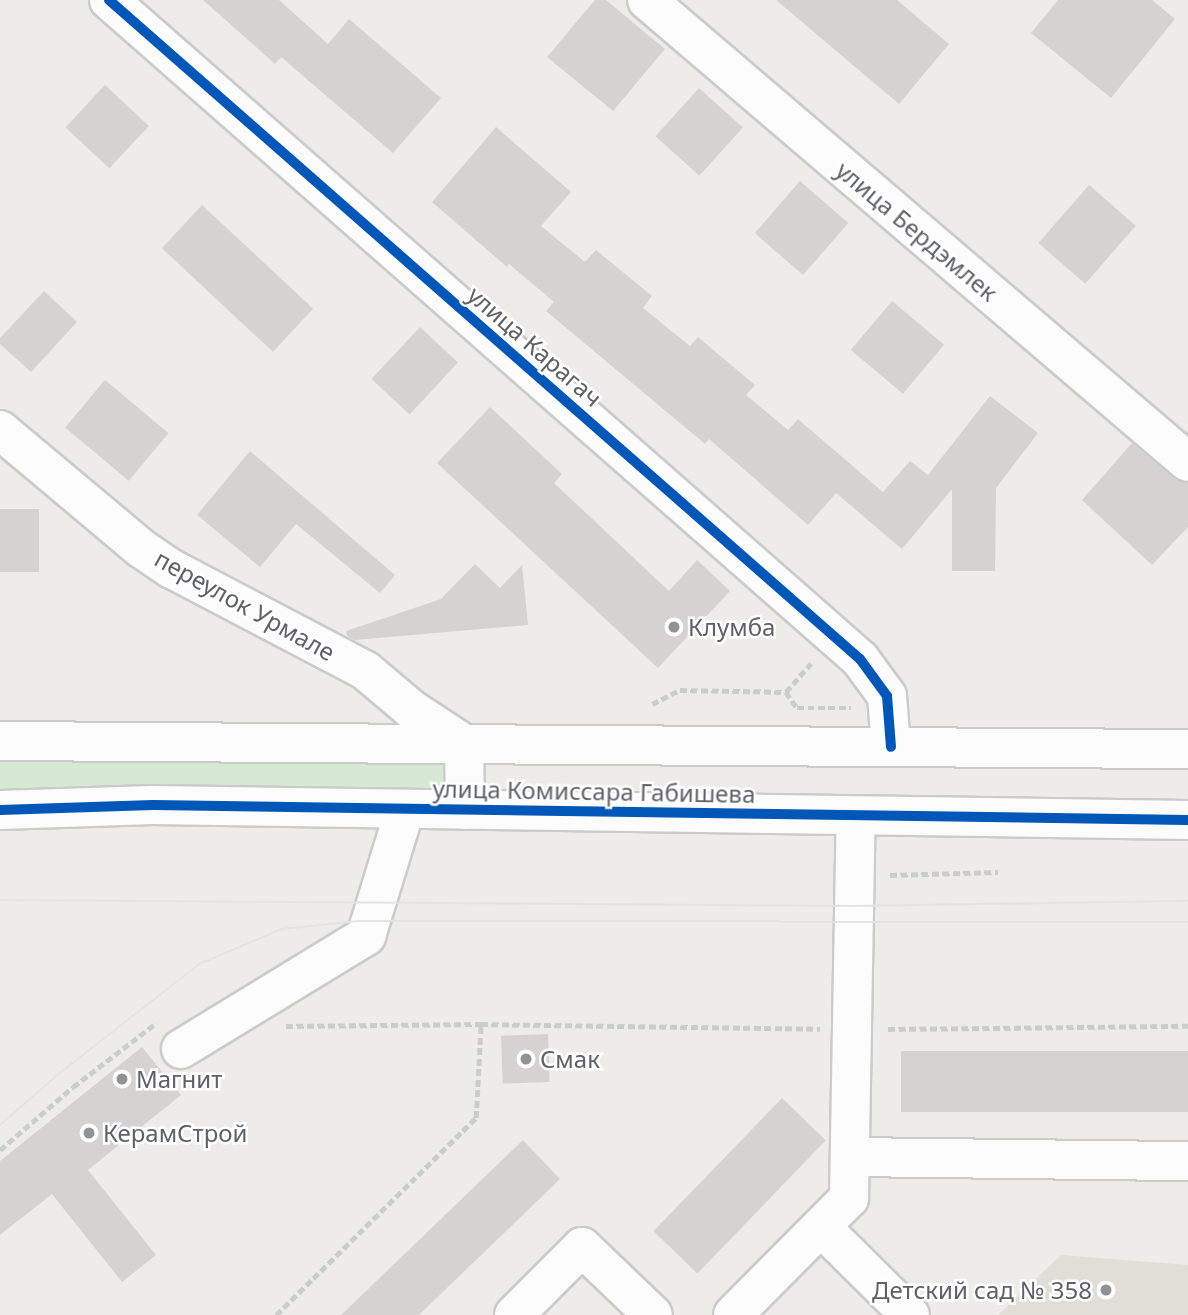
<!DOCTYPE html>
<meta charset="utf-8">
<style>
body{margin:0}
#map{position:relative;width:1188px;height:1315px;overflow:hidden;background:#eeece8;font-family:"Noto Sans",sans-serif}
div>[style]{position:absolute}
.education>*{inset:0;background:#e1ded8}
.green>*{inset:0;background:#d7e9d4;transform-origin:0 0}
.building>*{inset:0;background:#d5d3d1;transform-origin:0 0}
.path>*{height:4.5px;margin-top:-2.25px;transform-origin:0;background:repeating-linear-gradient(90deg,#cacecb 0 7px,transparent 0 10.5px)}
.roads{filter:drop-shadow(2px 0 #cacbca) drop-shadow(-2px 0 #cacbca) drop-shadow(0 2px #cacbca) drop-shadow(0 -2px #cacbca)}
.minor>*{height:38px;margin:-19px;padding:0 19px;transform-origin:19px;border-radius:19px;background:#fcfcfc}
.tram>*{height:2px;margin:-1px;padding:0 1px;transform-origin:1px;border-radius:1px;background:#e3e3e3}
.cycleway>*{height:10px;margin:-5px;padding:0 5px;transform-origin:5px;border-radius:5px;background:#0057b8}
.dots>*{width:19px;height:19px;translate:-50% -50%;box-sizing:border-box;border:4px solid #fff;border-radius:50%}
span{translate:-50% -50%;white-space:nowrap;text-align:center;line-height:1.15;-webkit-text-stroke:5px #fff;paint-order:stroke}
.street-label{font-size:24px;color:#5e6266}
.poi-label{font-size:24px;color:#5e6266}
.left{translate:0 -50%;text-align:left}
.right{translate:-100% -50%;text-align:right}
</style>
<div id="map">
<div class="education">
<i style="clip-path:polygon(1061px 1255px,1188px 1265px,1188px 1315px,998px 1315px)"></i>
</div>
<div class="green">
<i style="left:0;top:751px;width:443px;height:43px;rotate:1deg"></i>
</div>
<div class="building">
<i style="clip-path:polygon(203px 0,279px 0,328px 44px,349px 19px,441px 98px,393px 153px,281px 57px,275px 64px)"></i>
<i style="clip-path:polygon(595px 0,606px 0,665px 49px,613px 111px,547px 57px)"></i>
<i style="clip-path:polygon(776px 0,897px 0,949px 44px,899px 104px)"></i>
<i style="clip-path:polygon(1058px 0,1152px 0,1175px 19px,1111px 98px,1031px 33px)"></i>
<i style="left:105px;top:85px;width:60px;height:58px;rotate:43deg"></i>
<i style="left:699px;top:88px;width:59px;height:65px;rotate:42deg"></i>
<i style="clip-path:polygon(496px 127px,571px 192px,541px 226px,585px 262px,596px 250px,652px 296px,643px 308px,690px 346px,698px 337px,755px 385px,746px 395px,788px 430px,798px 419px,883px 492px,910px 461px,928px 475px,990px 396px,1038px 433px,996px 488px,995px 571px,952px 571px,952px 489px,902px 549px,836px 493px,808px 525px,709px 439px,705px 444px,546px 311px,554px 302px,509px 264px,507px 267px,432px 202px)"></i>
<i style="left:800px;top:181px;width:64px;height:69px;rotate:41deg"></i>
<i style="left:1089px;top:185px;width:62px;height:77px;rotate:41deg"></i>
<i style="left:202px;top:205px;width:152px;height:59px;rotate:43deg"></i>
<i style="clip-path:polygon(44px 291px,77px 322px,31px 372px,0 344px,0 338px)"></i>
<i style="left:892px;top:301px;width:68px;height:64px;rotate:40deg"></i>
<i style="left:420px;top:327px;width:52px;height:71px;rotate:43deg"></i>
<i style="left:105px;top:380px;width:83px;height:62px;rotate:40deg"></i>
<i style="clip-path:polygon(490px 407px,562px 474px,554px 483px,669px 591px,697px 560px,730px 591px,658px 668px,437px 463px)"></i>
<i style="clip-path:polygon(1132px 443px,1174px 479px,1188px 483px,1188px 527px,1152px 565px,1082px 500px)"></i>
<i style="clip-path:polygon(250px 451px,395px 575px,380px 593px,296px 524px,260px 567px,197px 515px)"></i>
<i style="left:0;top:509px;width:39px;height:63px"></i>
<i style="clip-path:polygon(475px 564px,500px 588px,522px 565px,528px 625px,355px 640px,347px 636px,346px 631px,441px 599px)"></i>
<i style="left:548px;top:1034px;width:48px;height:47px;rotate:88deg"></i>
<i style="clip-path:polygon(142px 1047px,181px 1095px,88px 1170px,156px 1255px,122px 1282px,52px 1194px,0 1235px,0 1161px)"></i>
<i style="left:901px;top:1051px;width:287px;height:61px"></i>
<i style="left:782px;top:1098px;width:61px;height:185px;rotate:44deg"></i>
<i style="clip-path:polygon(523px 1140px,560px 1179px,419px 1315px,341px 1315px)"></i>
</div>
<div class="path">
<i style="left:786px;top:692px;width:19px;rotate:55deg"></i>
<i style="left:797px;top:708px;width:54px"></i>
<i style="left:652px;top:704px;width:31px;rotate:-27deg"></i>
<i style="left:680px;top:690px;width:106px;rotate:1.1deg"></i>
<i style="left:786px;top:692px;width:38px;rotate:-49deg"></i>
<i style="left:890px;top:875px;width:108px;rotate:-1.6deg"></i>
<i style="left:286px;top:1026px;width:195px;rotate:-0.6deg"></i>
<i style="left:888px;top:1029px;width:300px;rotate:-0.6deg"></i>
<i style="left:0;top:1150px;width:96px;rotate:-40.8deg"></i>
<i style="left:73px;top:1087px;width:105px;rotate:-37.6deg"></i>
<i style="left:276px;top:1315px;width:281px;rotate:-44.6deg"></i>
<i style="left:476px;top:1118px;width:94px;rotate:-87deg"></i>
<i style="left:481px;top:1024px;width:339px;rotate:0.8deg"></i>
</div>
<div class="roads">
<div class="minor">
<i style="left:109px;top:0;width:999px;rotate:41.27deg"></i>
<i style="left:860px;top:659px;width:46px;rotate:53.9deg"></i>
<i style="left:887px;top:696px;width:51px;rotate:85.5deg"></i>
<i style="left:647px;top:0;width:711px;rotate:40.5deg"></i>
<i style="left:0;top:430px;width:185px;rotate:40deg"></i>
<i style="left:142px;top:549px;width:36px;rotate:34deg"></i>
<i style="left:172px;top:569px;width:219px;rotate:27.7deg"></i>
<i style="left:366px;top:671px;width:59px;rotate:40.2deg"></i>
<i style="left:411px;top:709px;width:64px;rotate:33.4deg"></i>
<i style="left:0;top:741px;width:1188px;rotate:0.39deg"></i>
<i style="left:464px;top:744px;width:66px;rotate:89.1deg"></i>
<i style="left:0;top:810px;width:153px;rotate:-1.9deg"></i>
<i style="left:153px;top:805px;width:1035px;rotate:0.83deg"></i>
<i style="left:181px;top:1049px;width:217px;rotate:-31.4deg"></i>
<i style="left:366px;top:936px;width:133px;rotate:-72.9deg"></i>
<i style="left:850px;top:1157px;width:338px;rotate:0.7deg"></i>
<i style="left:821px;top:1227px;width:125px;rotate:44.7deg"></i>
<i style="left:514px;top:1315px;width:96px;rotate:-45deg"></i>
<i style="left:582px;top:1247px;width:98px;rotate:43.8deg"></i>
<i style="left:733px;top:1315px;width:165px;rotate:-45.2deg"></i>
<i style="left:849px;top:1198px;width:382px;rotate:-89deg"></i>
</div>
</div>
<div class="tram">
<i style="left:0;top:900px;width:854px;rotate:0.4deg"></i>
<i style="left:854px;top:906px;width:334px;rotate:-0.9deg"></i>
<i style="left:0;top:1125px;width:81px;rotate:-41deg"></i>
<i style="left:61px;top:1072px;width:175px;rotate:-38deg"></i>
<i style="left:199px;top:964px;width:90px;rotate:-22.9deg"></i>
<i style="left:282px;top:929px;width:77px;rotate:-5.9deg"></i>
<i style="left:359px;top:921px;width:829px;rotate:0.07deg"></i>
</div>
<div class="cycleway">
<i style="left:109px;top:0;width:999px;rotate:41.27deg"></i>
<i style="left:860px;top:659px;width:46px;rotate:53.9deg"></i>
<i style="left:887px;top:696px;width:51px;rotate:85.5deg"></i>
<i style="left:0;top:810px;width:153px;rotate:-1.9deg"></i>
<i style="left:153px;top:805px;width:1035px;rotate:0.83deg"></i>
</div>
<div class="dots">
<i style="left:674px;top:627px;background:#909294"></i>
<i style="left:526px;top:1059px;background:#909294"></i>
<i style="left:122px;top:1079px;background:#909294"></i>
<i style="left:89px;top:1133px;background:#909294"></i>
<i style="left:1106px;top:1290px;background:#909294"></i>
</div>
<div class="street-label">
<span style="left:917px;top:231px;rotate:40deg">улица Бердэмлек</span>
<span style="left:535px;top:346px;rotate:41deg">улица Карагач</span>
<span style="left:245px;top:605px;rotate:29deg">переулок Урмале</span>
<span style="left:594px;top:791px;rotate:1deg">улица Комиссара Габишева</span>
</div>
<div class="poi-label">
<span class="left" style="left:688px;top:627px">Клумба</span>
<span class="left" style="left:540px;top:1059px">Смак</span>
<span class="left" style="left:136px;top:1079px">Магнит</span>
<span class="left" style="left:103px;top:1133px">КерамСтрой</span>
<span class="right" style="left:1092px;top:1290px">Детский сад № 358</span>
</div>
</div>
